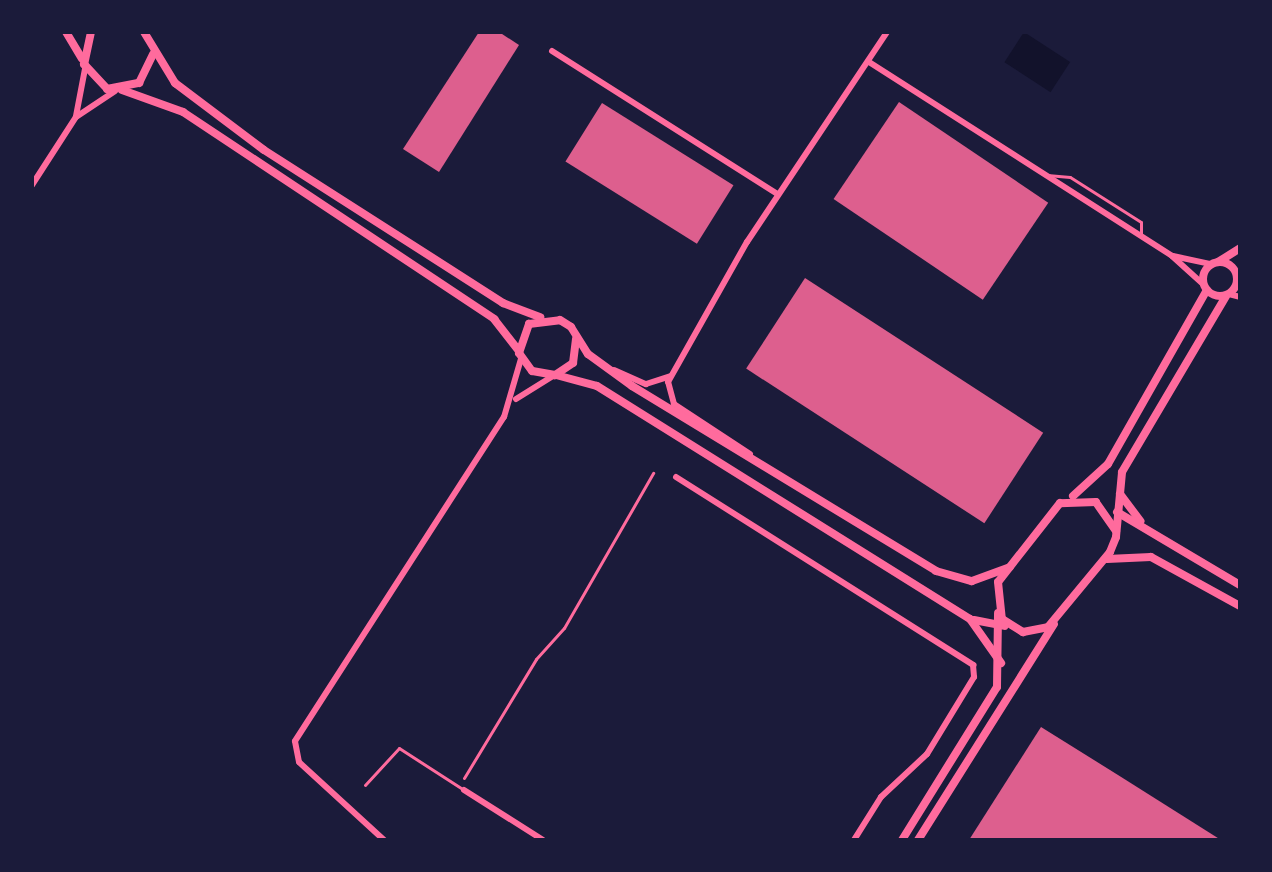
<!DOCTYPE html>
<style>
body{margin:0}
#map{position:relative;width:1272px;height:872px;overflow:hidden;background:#1b1b3a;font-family:Ubuntu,sans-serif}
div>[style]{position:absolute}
.water>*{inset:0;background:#12122b;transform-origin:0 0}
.building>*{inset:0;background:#dd5f8e;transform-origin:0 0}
.path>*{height:3px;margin:-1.5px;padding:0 1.5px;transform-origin:1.5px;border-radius:1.5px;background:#ff6b9d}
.service>*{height:3px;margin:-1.5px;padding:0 1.5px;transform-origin:1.5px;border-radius:1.5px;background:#ff6b9d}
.minor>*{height:6px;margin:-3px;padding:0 3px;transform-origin:3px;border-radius:3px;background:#ff6b9d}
.tertiary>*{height:8px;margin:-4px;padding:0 4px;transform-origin:4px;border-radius:4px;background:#ff6b9d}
.tertiary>.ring{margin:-4px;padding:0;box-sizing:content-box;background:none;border:8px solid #ff6b9d;border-radius:50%}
span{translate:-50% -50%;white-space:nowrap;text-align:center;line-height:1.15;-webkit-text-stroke:7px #1b1b3a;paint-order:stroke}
.frame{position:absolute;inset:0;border:34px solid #1b1b3a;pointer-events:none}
</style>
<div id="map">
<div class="water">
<i style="left:1024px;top:32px;width:55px;height:36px;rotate:33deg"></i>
</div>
<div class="building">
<i style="clip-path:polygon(479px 32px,499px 32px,519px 45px,439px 172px,403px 149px)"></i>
<i style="left:899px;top:102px;width:180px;height:117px;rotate:34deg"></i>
<i style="left:602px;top:103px;width:155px;height:69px;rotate:32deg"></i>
<i style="left:805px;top:278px;width:284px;height:108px;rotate:33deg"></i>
<i style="clip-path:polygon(1041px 727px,1118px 775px,1221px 840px,969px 840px)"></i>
</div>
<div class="path">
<i style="left:464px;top:778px;width:139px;rotate:-58.8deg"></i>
<i style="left:536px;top:659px;width:42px;rotate:-47.9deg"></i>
<i style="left:564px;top:628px;width:179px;rotate:-60.1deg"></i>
</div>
<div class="service">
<i style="left:1047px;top:175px;width:23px;rotate:5deg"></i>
<i style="left:1070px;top:177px;width:84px;rotate:32.4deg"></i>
<i style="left:1141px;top:222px;width:13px;rotate:90deg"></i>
<i style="left:365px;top:785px;width:50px;rotate:-47.4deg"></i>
<i style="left:399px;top:748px;width:77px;rotate:32.9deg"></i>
</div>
<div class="minor">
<i style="left:552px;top:51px;width:267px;rotate:32.4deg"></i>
<i style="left:869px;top:62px;width:360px;rotate:32.6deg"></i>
<i style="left:1172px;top:256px;width:43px;rotate:42.2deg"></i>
<i style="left:76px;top:116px;width:48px;rotate:-79.2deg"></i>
<i style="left:32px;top:185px;width:81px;rotate:-57.1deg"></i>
<i style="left:76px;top:117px;width:47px;rotate:-33.7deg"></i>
<i style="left:1173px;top:256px;width:40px;rotate:12deg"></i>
<i style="left:1238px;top:280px;width:2px;rotate:27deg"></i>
<i style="left:1229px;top:294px;width:11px;rotate:15deg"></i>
<i style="left:614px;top:370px;width:35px;rotate:24deg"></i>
<i style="left:646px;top:384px;width:25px;rotate:-18deg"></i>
<i style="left:516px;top:399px;width:44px;rotate:-31.9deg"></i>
<i style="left:750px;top:454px;width:91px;rotate:-146.7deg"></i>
<i style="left:674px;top:404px;width:23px;rotate:-105deg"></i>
<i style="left:668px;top:382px;width:161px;rotate:-60.6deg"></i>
<i style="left:747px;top:242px;width:252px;rotate:-56.3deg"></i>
<i style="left:676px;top:477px;width:352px;rotate:32.3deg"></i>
<i style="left:973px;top:665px;width:12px;rotate:85deg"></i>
<i style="left:974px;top:677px;width:90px;rotate:121.4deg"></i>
<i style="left:927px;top:754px;width:63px;rotate:136.9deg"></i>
<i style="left:881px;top:797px;width:51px;rotate:122.1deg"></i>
<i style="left:464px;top:790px;width:93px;rotate:32.3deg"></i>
<i style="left:384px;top:840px;width:115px;rotate:-137.5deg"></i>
<i style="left:299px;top:762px;width:21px;rotate:-101deg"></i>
<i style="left:295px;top:741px;width:386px;rotate:-57.2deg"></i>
<i style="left:504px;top:417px;width:60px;rotate:-73.7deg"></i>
</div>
<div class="tertiary">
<i style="left:66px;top:32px;width:31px;rotate:59deg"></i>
<i style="left:91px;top:32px;width:33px;rotate:102deg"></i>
<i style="left:84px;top:64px;width:34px;rotate:47deg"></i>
<i style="left:107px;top:89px;width:33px;rotate:-11deg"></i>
<i style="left:139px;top:83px;width:32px;rotate:-64deg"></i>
<i style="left:144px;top:32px;width:60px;rotate:58.7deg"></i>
<i style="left:175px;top:83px;width:111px;rotate:37deg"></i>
<i style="left:264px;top:150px;width:284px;rotate:32.6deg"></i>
<i style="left:503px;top:303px;width:40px;rotate:21deg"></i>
<i style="left:122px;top:90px;width:65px;rotate:19.8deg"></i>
<i style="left:183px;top:112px;width:374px;rotate:33.6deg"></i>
<i style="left:494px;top:319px;width:39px;rotate:52deg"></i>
<i class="ring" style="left:1203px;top:262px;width:26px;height:26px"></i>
<i style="left:1218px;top:262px;width:26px;rotate:-32deg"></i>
<i style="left:576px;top:339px;width:24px;rotate:97deg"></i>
<i style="left:573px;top:363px;width:22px;rotate:146deg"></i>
<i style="left:555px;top:375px;width:23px;rotate:-170deg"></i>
<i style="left:532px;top:371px;width:22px;rotate:-126deg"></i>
<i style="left:519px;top:353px;width:31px;rotate:-71deg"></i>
<i style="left:529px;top:324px;width:31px;rotate:-7deg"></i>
<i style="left:560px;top:320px;width:13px;rotate:32deg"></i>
<i style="left:571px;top:327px;width:32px;rotate:58deg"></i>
<i style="left:588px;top:354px;width:54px;rotate:36deg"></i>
<i style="left:632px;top:386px;width:356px;rotate:31.3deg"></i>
<i style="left:936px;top:571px;width:37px;rotate:16deg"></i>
<i style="left:972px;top:581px;width:40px;rotate:-20.2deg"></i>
<i style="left:556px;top:375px;width:42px;rotate:15deg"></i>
<i style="left:597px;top:386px;width:440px;rotate:32deg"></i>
<i style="left:970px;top:619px;width:54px;rotate:54.8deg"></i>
<i style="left:1120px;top:494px;width:34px;rotate:53deg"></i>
<i style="left:1073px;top:496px;width:47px;rotate:-42.4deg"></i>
<i style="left:1108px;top:464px;width:200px;rotate:-60.4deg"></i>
<i style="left:1117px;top:512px;width:143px;rotate:30.7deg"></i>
<i style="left:1116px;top:531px;width:35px;rotate:-125deg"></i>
<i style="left:1096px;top:502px;width:36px;rotate:178deg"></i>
<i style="left:1060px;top:503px;width:100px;rotate:128.1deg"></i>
<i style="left:998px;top:582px;width:37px;rotate:84deg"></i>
<i style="left:1002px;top:619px;width:25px;rotate:32deg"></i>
<i style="left:1023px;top:632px;width:25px;rotate:-11deg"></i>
<i style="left:1048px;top:627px;width:97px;rotate:-50.4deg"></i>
<i style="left:1110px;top:552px;width:16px;rotate:-68deg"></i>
<i style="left:1116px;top:537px;width:65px;rotate:-84.7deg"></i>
<i style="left:1122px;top:472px;width:204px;rotate:-59.4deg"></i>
<i style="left:1107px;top:559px;width:44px;rotate:-2.6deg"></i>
<i style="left:1151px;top:557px;width:102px;rotate:28.8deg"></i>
<i style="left:974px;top:620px;width:31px;rotate:11deg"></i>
<i style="left:902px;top:840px;width:180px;rotate:-58.2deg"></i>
<i style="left:997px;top:687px;width:74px;rotate:-89.2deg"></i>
<i style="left:918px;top:840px;width:255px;rotate:-57.8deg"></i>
</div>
<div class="frame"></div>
</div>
